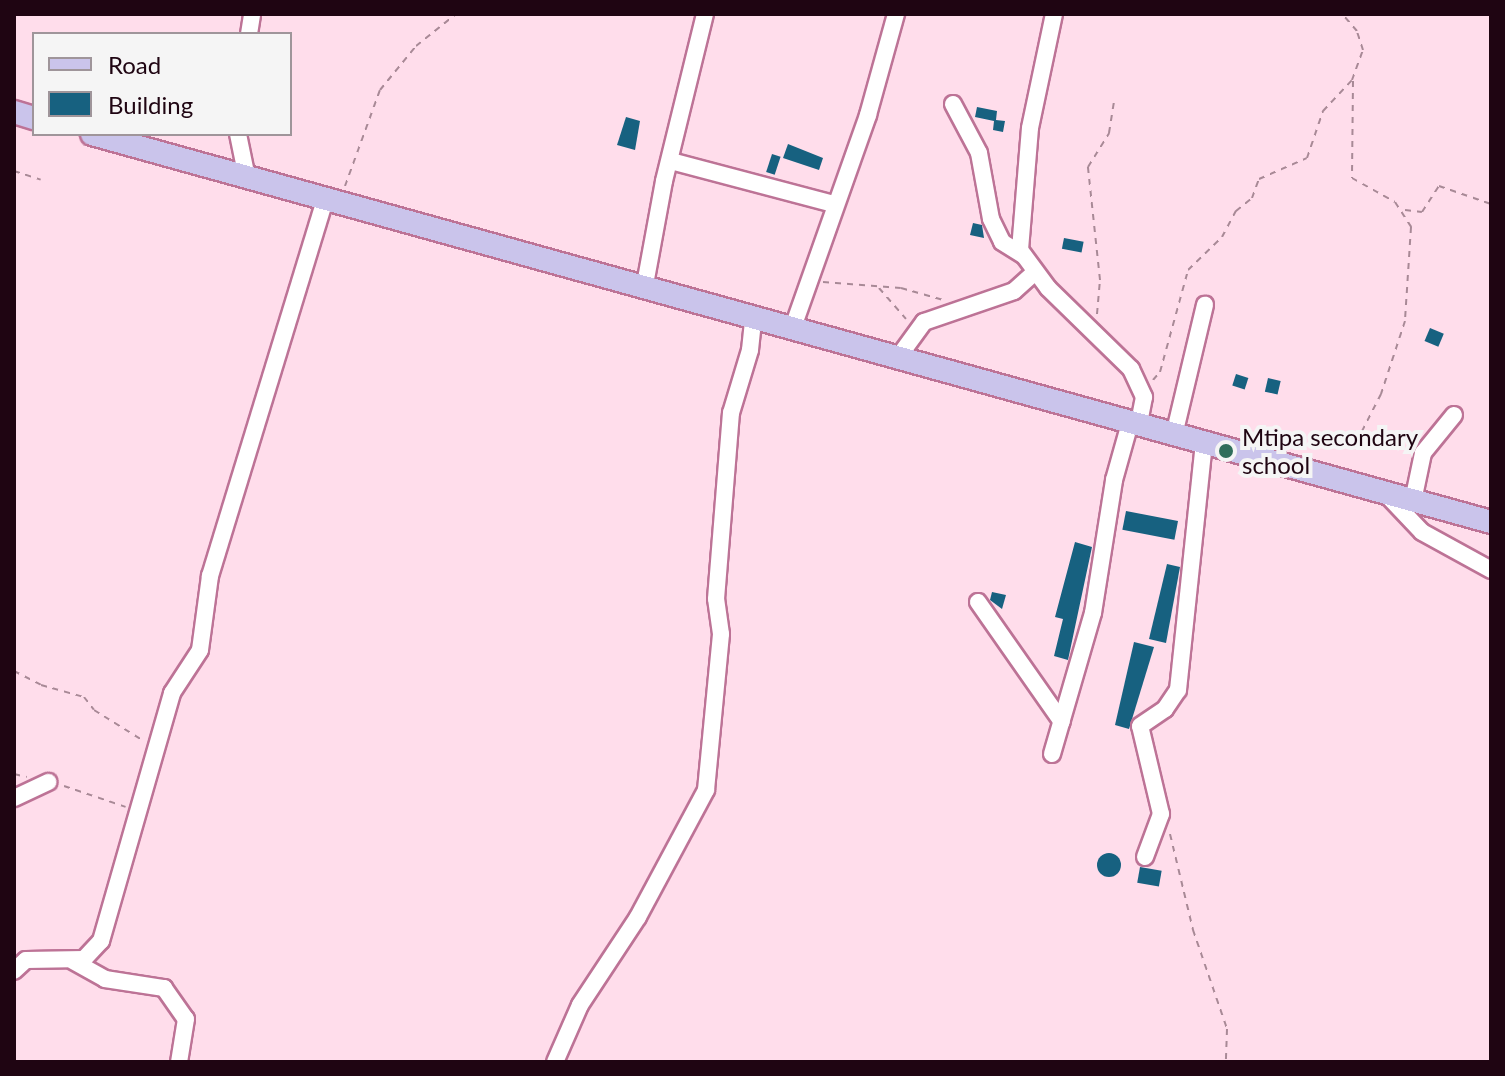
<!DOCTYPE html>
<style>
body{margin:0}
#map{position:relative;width:1505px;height:1076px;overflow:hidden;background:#ffddeb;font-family:Lato,sans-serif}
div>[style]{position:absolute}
.building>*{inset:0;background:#176180;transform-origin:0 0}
.round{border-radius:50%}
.path>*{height:2px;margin-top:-1px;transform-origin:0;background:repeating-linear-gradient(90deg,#a88996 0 6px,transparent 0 12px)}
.roads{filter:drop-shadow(2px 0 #bd7396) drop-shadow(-2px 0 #bd7396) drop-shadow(0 2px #bd7396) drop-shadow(0 -2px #bd7396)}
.minor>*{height:16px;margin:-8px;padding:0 8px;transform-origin:8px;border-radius:8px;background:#fff}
.major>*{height:22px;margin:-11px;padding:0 11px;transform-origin:11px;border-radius:11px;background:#cac4eb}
.dots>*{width:22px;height:22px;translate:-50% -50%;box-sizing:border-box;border:4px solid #f5f5f5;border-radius:50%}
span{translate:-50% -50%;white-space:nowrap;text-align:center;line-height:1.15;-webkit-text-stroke:8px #f5f5f5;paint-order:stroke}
.poi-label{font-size:24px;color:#1f0512}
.left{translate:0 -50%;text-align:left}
.frame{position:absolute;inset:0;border:16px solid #1f0512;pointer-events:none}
.legend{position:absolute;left:32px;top:32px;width:260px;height:104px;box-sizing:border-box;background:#f5f5f5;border:2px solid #9f959a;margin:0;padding:10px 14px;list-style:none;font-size:24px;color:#1f0512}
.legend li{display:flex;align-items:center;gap:16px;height:40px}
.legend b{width:40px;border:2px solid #9f959a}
</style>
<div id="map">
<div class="building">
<i style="clip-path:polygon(977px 107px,997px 111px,996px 120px,1005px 121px,1003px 132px,993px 130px,994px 121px,975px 117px)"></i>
<i style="clip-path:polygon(626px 117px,640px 121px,635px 150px,617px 145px)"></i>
<i style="clip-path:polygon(788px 144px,823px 158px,819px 170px,783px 158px)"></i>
<i style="left:772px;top:154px;width:9px;height:19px;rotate:18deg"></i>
<i style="clip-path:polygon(973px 223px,982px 225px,984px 238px,970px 235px)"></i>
<i style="left:1064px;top:238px;width:20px;height:11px;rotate:11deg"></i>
<i style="left:1430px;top:328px;width:15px;height:14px;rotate:23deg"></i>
<i style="left:1236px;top:374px;width:13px;height:12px;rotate:18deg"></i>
<i style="left:1268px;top:378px;width:13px;height:14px;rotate:13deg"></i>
<i style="left:1126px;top:511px;width:53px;height:19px;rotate:11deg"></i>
<i style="clip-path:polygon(1075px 542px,1092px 547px,1068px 660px,1054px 656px,1063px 619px,1055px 617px)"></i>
<i style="clip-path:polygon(1167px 564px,1180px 567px,1166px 643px,1149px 639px)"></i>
<i style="clip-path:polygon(992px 592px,1006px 595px,1002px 609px,990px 600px)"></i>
<i style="clip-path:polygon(1134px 642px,1154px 647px,1129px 729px,1115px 725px)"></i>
<i class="round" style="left:1097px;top:853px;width:24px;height:24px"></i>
<i style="left:1140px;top:867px;width:22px;height:16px;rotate:10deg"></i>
</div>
<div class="path">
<i style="left:1353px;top:81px;width:97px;rotate:90.6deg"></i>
<i style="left:1352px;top:178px;width:49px;rotate:29.2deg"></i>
<i style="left:1395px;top:202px;width:30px;rotate:57deg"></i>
<i style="left:1411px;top:227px;width:94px;rotate:93.7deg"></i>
<i style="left:1405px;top:321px;width:77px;rotate:108.2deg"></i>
<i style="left:1381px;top:394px;width:44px;rotate:117.1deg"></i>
<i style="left:14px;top:171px;width:28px;rotate:18deg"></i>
<i style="left:345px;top:186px;width:102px;rotate:-70deg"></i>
<i style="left:380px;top:90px;width:57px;rotate:-50.7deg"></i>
<i style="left:416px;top:46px;width:51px;rotate:-38.7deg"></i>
<i style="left:1405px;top:210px;width:17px;rotate:7deg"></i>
<i style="left:1422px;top:212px;width:31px;rotate:-57deg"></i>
<i style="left:1439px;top:186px;width:55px;rotate:19.1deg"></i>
<i style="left:823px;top:282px;width:78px;rotate:4.4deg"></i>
<i style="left:901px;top:288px;width:44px;rotate:15.9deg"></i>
<i style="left:879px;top:288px;width:41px;rotate:48.9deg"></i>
<i style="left:1097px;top:314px;width:34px;rotate:-85deg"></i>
<i style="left:1100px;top:280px;width:114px;rotate:-96.1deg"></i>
<i style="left:1088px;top:167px;width:40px;rotate:-58deg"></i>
<i style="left:1109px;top:133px;width:33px;rotate:-81deg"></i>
<i style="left:1153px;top:380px;width:11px;rotate:-49deg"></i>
<i style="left:1160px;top:372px;width:106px;rotate:-74.6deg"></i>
<i style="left:1188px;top:270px;width:47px;rotate:-44.1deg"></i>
<i style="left:1222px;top:237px;width:30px;rotate:-62deg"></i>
<i style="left:1236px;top:211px;width:21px;rotate:-39deg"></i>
<i style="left:1252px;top:198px;width:20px;rotate:-70deg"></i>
<i style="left:1259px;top:179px;width:52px;rotate:-23.6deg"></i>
<i style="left:1307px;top:158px;width:50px;rotate:-71.2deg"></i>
<i style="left:1323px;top:111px;width:42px;rotate:-46.9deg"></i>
<i style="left:1352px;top:80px;width:32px;rotate:-70deg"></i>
<i style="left:1363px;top:50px;width:20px;rotate:-108deg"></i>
<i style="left:1357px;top:31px;width:23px;rotate:-131deg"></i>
<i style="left:14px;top:671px;width:30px;rotate:27deg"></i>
<i style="left:41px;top:685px;width:45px;rotate:15.6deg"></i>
<i style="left:84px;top:697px;width:16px;rotate:52deg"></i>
<i style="left:94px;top:710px;width:57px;rotate:32deg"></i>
<i style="left:14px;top:774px;width:13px;rotate:13deg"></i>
<i style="left:64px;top:786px;width:65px;rotate:18.7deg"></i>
<i style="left:1170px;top:834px;width:99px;rotate:76.5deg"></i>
<i style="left:1193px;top:930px;width:105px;rotate:71deg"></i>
<i style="left:1227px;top:1029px;width:33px;rotate:92deg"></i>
</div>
<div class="roads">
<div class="minor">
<i style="left:1054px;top:14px;width:116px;rotate:101.9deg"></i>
<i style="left:1030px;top:128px;width:122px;rotate:94.7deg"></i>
<i style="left:1020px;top:250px;width:47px;rotate:53.6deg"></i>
<i style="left:1048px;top:288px;width:116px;rotate:44.3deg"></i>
<i style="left:1131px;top:369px;width:31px;rotate:65deg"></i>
<i style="left:1144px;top:397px;width:21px;rotate:101deg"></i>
<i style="left:1140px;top:418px;width:11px;rotate:146deg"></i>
<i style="left:249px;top:34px;width:20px;rotate:-81deg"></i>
<i style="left:953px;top:104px;width:55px;rotate:62deg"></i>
<i style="left:979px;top:153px;width:67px;rotate:79.7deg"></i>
<i style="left:991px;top:219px;width:25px;rotate:64deg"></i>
<i style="left:1002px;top:242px;width:26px;rotate:32deg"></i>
<i style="left:238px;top:134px;width:45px;rotate:78.4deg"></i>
<i style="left:671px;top:161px;width:169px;rotate:14.8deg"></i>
<i style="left:644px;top:290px;width:111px;rotate:-79.6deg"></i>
<i style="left:664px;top:181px;width:172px;rotate:-76.2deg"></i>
<i style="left:792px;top:330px;width:228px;rotate:-70.5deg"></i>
<i style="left:868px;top:115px;width:105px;rotate:-74.5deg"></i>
<i style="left:897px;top:359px;width:46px;rotate:-53.9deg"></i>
<i style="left:924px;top:322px;width:95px;rotate:-19deg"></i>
<i style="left:1014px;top:291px;width:28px;rotate:-42deg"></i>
<i style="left:1174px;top:435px;width:134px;rotate:-76.6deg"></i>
<i style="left:1386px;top:494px;width:52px;rotate:46.5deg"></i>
<i style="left:1422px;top:532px;width:79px;rotate:28.8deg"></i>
<i style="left:1413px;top:501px;width:49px;rotate:-78.2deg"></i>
<i style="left:1423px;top:453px;width:49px;rotate:-50.8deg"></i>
<i style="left:978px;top:602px;width:146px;rotate:55deg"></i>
<i style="left:1052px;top:754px;width:147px;rotate:-73.8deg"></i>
<i style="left:1093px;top:613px;width:135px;rotate:-81deg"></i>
<i style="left:1114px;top:480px;width:59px;rotate:-74.3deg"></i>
<i style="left:14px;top:798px;width:38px;rotate:-25deg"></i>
<i style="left:1145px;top:857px;width:46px;rotate:-69.6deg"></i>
<i style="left:1161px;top:814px;width:90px;rotate:-103.4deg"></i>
<i style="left:1140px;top:726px;width:30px;rotate:-34deg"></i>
<i style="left:1165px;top:709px;width:23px;rotate:-56deg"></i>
<i style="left:1178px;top:690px;width:247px;rotate:-84deg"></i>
<i style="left:73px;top:961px;width:37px;rotate:29deg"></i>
<i style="left:105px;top:979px;width:60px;rotate:8.7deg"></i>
<i style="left:164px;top:988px;width:38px;rotate:55deg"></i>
<i style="left:186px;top:1019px;width:44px;rotate:99.2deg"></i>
<i style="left:14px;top:971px;width:16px;rotate:-43deg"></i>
<i style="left:26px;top:960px;width:58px;rotate:-1deg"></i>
<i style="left:84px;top:959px;width:25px;rotate:-47deg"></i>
<i style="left:101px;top:941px;width:258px;rotate:-74deg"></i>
<i style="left:172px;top:693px;width:51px;rotate:-56.9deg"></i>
<i style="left:200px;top:650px;width:75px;rotate:-82.3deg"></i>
<i style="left:210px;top:576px;width:392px;rotate:-73deg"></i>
<i style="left:555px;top:1062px;width:62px;rotate:-66.3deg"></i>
<i style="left:580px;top:1005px;width:105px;rotate:-56.6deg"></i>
<i style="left:638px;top:917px;width:144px;rotate:-61.8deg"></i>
<i style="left:706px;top:790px;width:157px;rotate:-84.5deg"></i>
<i style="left:721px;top:634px;width:35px;rotate:-98deg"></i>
<i style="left:716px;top:599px;width:187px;rotate:-85.4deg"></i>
<i style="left:731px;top:413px;width:66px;rotate:-73.2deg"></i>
<i style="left:750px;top:350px;width:30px;rotate:-84deg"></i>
</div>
<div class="major">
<i style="left:14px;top:112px;width:21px;rotate:17deg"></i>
<i style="left:92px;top:134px;width:1452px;rotate:15.5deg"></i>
</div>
</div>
<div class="dots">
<i style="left:1226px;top:451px;background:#306e5b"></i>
</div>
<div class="poi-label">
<span class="left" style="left:1242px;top:451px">Mtipa secondary<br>school</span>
</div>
<div class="frame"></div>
<ul class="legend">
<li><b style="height:10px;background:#cac4eb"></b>Road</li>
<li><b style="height:22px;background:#176180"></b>Building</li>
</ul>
</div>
